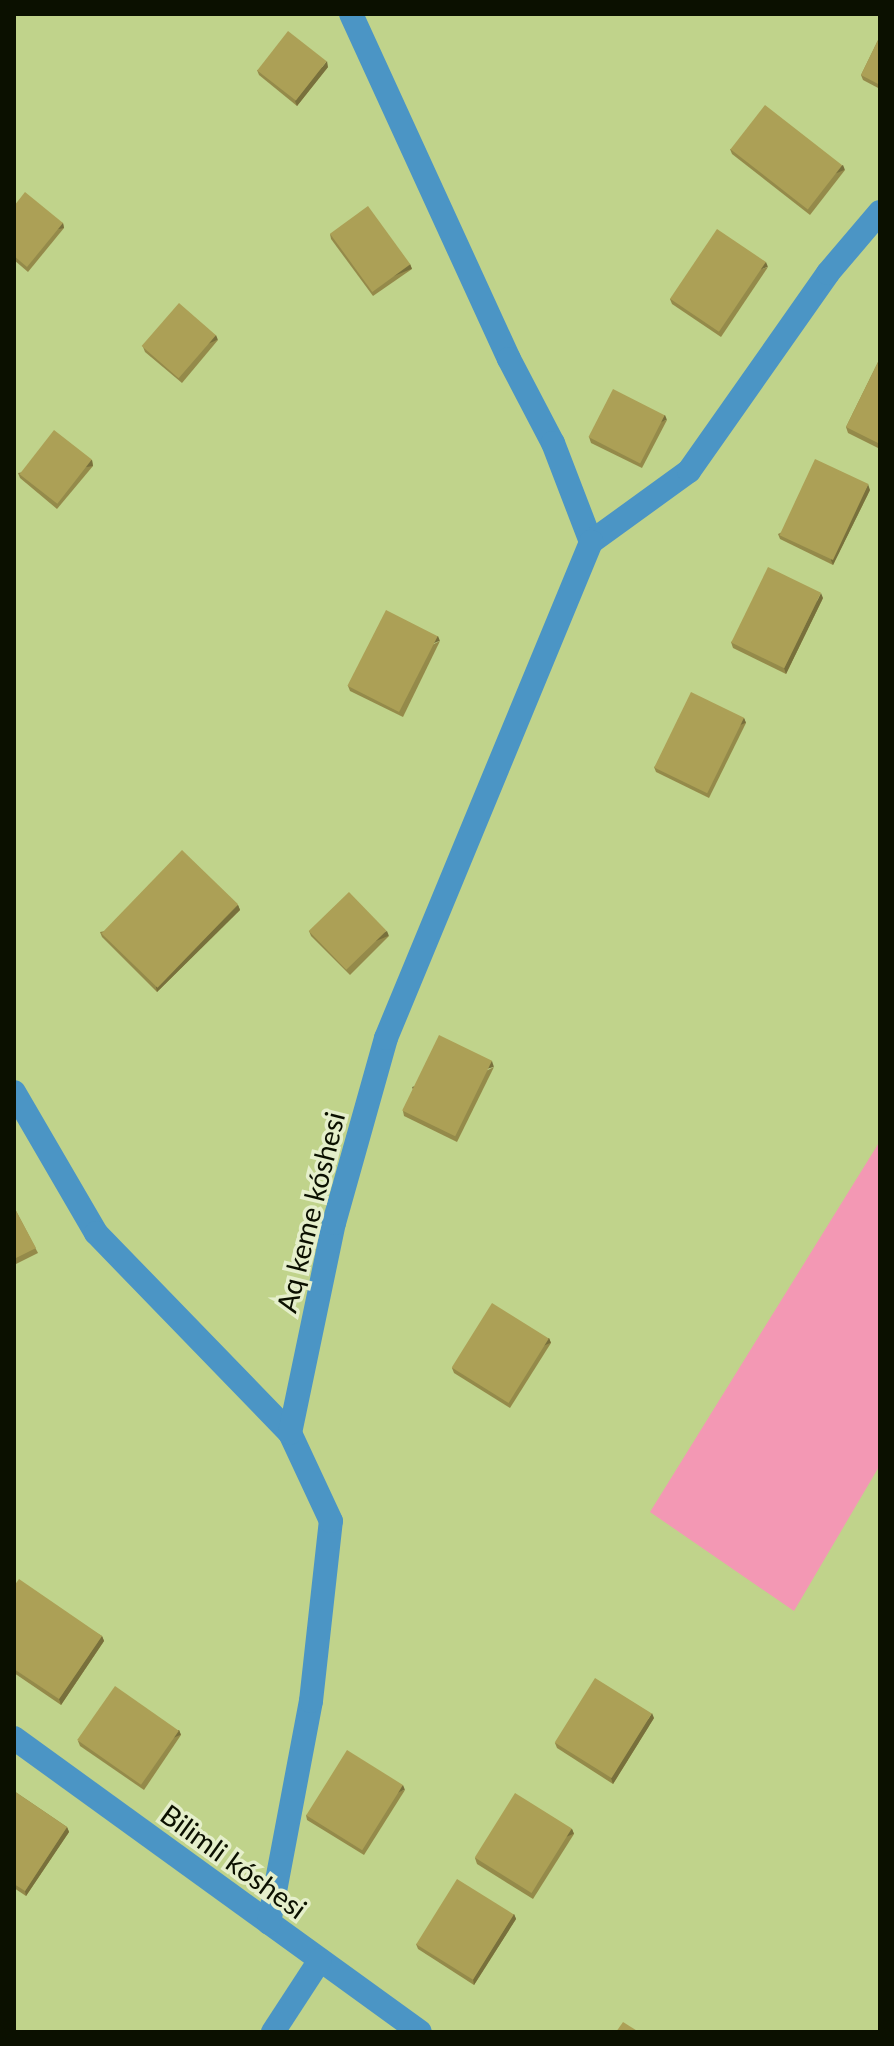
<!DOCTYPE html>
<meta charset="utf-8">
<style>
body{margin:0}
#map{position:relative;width:894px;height:2046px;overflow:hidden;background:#c0d38b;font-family:Lato,sans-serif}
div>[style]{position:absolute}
.green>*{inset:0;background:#f398b4}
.minor>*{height:24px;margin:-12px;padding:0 12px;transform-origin:12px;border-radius:12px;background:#4b95c5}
.wall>*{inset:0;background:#948a4a}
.shaded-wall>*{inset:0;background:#78703c;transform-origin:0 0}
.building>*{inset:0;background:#aca056;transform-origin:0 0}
span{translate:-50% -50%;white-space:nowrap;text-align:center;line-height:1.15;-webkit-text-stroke:7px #e5efcb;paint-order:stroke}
.street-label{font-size:28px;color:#0b1000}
.frame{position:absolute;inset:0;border:16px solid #0b1000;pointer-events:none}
</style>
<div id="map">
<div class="green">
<i style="clip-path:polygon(880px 1141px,880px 1465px,794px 1611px,650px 1512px)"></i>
</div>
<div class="minor">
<i style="left:351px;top:14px;width:379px;rotate:65.4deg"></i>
<i style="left:509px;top:359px;width:95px;rotate:62.4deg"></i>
<i style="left:553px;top:443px;width:106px;rotate:69deg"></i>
<i style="left:591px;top:542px;width:121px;rotate:-35.9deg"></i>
<i style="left:689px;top:471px;width:242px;rotate:-54.9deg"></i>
<i style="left:828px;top:273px;width:80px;rotate:-49.6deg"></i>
<i style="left:14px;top:1092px;width:163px;rotate:59.8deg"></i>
<i style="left:96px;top:1233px;width:279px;rotate:45.9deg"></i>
<i style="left:14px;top:1738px;width:501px;rotate:35.91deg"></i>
<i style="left:269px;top:1923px;width:226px;rotate:-79.3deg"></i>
<i style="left:311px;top:1701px;width:181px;rotate:-83.7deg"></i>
<i style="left:331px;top:1521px;width:97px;rotate:-115deg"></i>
<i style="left:290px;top:1433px;width:215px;rotate:-78.2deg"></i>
<i style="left:334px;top:1223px;width:192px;rotate:-74.3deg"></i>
<i style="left:386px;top:1038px;width:537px;rotate:-67.54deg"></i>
<i style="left:273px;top:2032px;width:86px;rotate:-56.9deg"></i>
</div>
<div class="wall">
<i style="clip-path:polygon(880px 36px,880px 89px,863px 80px,861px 75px)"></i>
<i style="clip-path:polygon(328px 67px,297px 106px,259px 75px,257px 70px)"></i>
<i style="clip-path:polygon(730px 149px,845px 170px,810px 215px,732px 154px)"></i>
<i style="clip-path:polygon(14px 206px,63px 223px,64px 228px,28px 272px,14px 260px)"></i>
<i style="clip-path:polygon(330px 234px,410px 264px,412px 269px,373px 296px,331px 239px)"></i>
<i style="clip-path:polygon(768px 267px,721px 337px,672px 304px,670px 299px)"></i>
<i style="clip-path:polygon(218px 340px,182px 383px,145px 352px,143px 347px)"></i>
<i style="clip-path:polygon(880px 358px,880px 449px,848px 433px,846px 427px)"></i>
<i style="clip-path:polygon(667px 420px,642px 468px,591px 443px,589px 437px)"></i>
<i style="clip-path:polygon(92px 460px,93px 466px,57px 509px,20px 478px,18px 473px)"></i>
<i style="clip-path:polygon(870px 490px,833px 565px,780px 539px,778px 534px)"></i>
<i style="clip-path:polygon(823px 598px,786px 674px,733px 648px,731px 642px)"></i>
<i style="clip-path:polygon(440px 641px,403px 717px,350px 691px,348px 686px)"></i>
<i style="clip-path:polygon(744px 718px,746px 723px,709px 798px,656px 772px,654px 767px)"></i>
<i style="clip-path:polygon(238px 905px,240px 910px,157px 992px,102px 937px,100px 932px)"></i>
<i style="clip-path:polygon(309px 931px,389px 936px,350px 975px,311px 936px)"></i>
<i style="clip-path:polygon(494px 1067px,457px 1142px,404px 1116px,403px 1111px)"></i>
<i style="clip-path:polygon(14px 1207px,38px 1253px,14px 1265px)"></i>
<i style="clip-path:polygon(549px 1338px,551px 1343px,510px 1408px,454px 1373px,452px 1368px)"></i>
<i style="clip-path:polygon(14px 1586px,102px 1636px,104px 1641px,61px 1705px,14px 1673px)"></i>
<i style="clip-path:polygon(654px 1718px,613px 1784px,557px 1748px,555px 1743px)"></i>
<i style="clip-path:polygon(179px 1730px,181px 1735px,144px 1790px,80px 1746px,78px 1741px)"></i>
<i style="clip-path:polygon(405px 1790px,364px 1855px,307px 1820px,306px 1815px)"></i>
<i style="clip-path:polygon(14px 1791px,67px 1827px,69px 1832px,26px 1896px,14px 1888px)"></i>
<i style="clip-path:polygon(572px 1829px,574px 1834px,533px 1899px,477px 1864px,475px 1858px)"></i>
<i style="clip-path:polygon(514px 1914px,516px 1919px,474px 1985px,418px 1949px,416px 1944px)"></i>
</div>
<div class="shaded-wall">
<i style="clip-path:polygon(327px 61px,328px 67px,297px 106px,295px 101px)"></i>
<i style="left:843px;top:165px;width:5px;height:57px;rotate:68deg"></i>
<i style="left:63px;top:223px;width:5px;height:57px;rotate:79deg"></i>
<i style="left:766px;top:262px;width:5px;height:84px;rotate:68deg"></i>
<i style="left:410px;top:264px;width:5px;height:47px;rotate:68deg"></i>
<i style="left:216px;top:335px;width:5px;height:56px;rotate:68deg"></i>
<i style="left:665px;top:415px;width:5px;height:54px;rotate:68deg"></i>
<i style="left:92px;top:460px;width:6px;height:57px;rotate:81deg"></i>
<i style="clip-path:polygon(868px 484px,870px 490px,833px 565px,831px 560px)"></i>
<i style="clip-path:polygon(821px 593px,823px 598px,786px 674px,784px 668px)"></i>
<i style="left:438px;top:636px;width:5px;height:85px;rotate:68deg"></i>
<i style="left:744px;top:718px;width:5px;height:84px;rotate:68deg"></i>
<i style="clip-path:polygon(238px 905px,240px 910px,157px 992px,156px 987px)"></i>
<i style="left:387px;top:931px;width:5px;height:55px;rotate:68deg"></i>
<i style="left:492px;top:1061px;width:6px;height:84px;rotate:72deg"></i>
<i style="left:549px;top:1338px;width:5px;height:77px;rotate:68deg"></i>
<i style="clip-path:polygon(102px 1636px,104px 1641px,61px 1705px,59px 1699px)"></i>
<i style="clip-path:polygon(652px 1713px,654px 1718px,613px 1784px,611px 1778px)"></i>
<i style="left:179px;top:1730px;width:5px;height:66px;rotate:68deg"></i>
<i style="left:403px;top:1785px;width:5px;height:77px;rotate:68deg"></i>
<i style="clip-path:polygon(67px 1827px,69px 1832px,26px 1896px,25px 1891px)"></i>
<i style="left:572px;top:1829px;width:5px;height:77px;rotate:68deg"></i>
<i style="clip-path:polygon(514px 1914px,516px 1919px,474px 1985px,473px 1979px)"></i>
</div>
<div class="building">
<i style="left:288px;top:31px;width:49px;height:50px;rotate:38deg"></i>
<i style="clip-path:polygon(880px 36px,880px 85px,861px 75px)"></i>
<i style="left:765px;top:105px;width:98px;height:56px;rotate:38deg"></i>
<i style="clip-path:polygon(25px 192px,63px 223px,27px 267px,14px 256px,14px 206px)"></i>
<i style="left:368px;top:206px;width:72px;height:47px;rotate:54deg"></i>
<i style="left:717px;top:229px;width:59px;height:84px;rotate:34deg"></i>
<i style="left:179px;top:303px;width:49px;height:57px;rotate:41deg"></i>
<i style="clip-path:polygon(880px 358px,880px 444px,846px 427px)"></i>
<i style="left:613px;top:389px;width:58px;height:54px;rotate:27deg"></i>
<i style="left:54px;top:430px;width:48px;height:56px;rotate:38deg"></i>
<i style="left:815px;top:459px;width:59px;height:84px;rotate:25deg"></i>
<i style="left:768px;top:567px;width:59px;height:84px;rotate:26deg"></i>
<i style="left:386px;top:610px;width:58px;height:85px;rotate:27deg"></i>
<i style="left:691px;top:692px;width:59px;height:84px;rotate:26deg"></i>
<i style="left:182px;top:850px;width:78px;height:116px;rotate:44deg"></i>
<i style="left:349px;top:892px;width:54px;height:56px;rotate:46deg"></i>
<i style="left:439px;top:1035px;width:59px;height:84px;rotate:26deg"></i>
<i style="clip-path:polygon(14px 1207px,36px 1248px,14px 1259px)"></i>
<i style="left:492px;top:1303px;width:67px;height:76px;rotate:32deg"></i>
<i style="clip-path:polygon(19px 1579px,102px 1636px,59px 1699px,14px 1669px,14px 1586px)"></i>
<i style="left:595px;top:1678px;width:67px;height:76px;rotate:32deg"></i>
<i style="left:115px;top:1686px;width:78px;height:66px;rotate:35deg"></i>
<i style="left:347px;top:1750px;width:66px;height:77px;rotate:32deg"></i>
<i style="clip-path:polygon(14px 1791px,67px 1827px,25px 1891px,14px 1884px)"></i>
<i style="left:515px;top:1793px;width:67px;height:76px;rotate:32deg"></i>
<i style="left:457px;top:1879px;width:67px;height:77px;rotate:32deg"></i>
<i style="clip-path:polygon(623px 2022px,639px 2032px,616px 2032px)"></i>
</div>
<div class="street-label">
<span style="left:310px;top:1212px;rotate:-76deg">Aq keme kóshesi</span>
<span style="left:234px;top:1861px;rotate:36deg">Bilimli kóshesi</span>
</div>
<div class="frame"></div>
</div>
